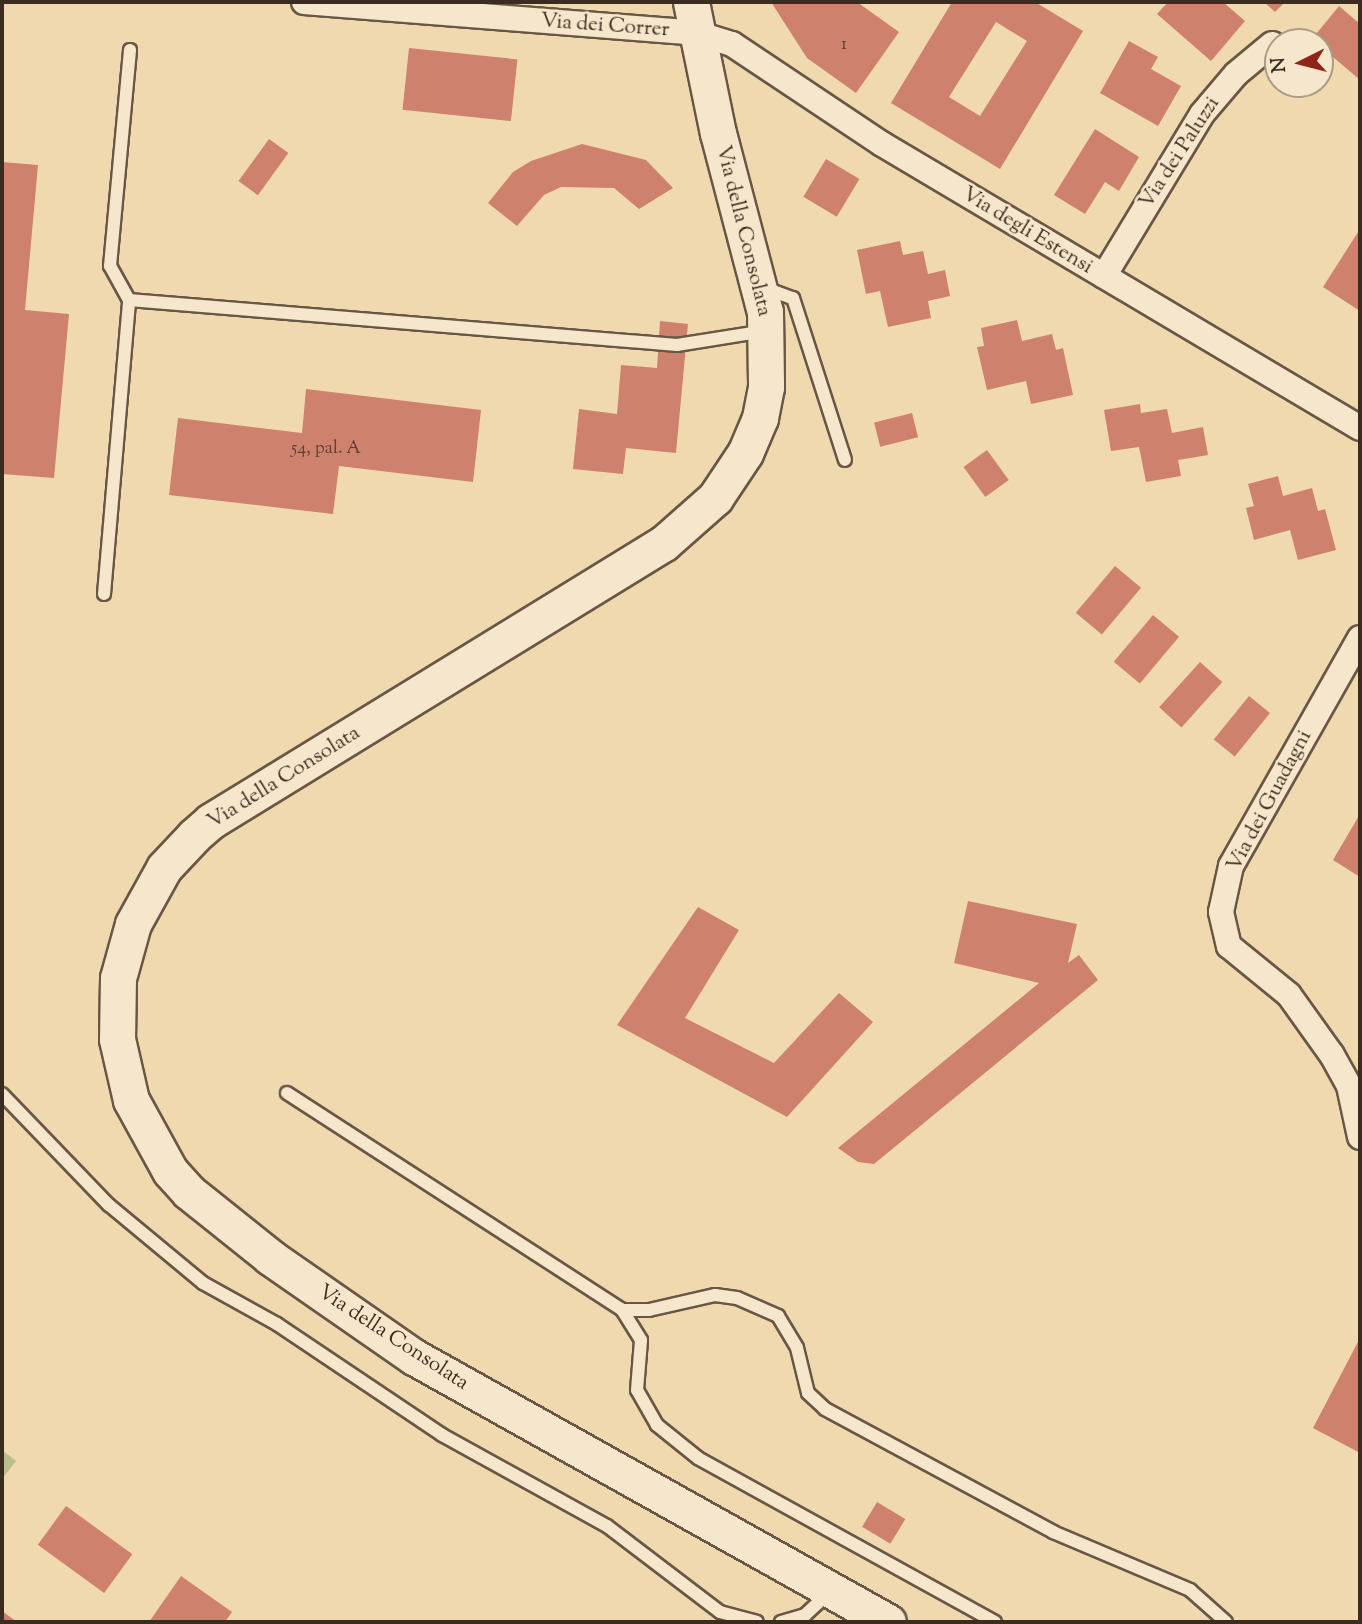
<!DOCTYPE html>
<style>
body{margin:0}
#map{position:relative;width:1362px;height:1624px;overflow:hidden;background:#f1d9af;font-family:"Sorts Mill Goudy",serif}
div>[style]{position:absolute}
.green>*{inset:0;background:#bbbf8a}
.building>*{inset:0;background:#ce816d;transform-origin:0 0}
.roads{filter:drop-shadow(2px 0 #685744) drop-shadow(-2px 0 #685744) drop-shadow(0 2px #685744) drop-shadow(0 -2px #685744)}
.service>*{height:12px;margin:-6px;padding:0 6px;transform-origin:6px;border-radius:6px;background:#f6e6cb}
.minor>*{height:24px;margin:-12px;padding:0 12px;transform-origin:12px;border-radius:12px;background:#f6e6cb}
.secondary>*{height:35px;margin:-17.5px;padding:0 17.5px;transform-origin:17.5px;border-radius:17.5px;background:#f6e6cb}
span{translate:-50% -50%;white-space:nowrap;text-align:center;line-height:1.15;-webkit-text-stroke:5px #f6e6cb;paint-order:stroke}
.number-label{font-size:18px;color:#5f4134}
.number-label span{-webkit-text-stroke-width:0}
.street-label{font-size:21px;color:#3a2c21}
.frame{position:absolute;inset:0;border:4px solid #3a2c21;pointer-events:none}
.north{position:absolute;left:1264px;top:28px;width:70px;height:70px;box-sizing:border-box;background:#f6e6cb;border:2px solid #ab9c87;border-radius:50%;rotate:264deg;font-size:19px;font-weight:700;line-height:28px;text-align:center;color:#3a2c21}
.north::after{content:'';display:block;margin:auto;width:24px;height:32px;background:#8f2418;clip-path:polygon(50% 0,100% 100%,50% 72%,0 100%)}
</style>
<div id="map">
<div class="green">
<i style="clip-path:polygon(2px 1450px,16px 1461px,2px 1479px)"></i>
</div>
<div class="building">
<i style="clip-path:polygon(771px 2px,857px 2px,899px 32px,856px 93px,807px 58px)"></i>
<i style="clip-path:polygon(evenodd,952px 2px,1035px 2px,1083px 31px,1000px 169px,891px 103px,952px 2px,996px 22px,1027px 41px,980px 116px,949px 97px,996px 22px)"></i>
<i style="clip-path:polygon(1168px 2px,1223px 2px,1245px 21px,1211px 61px,1157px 14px)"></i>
<i style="clip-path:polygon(1264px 2px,1285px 2px,1275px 12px)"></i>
<i style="clip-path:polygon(1339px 6px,1360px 24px,1360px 80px,1312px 39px)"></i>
<i style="clip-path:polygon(1129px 41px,1158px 57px,1151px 69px,1181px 86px,1158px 126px,1100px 93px)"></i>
<i style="left:409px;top:48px;width:109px;height:62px;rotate:6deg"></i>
<i style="clip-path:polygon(1095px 129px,1139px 157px,1119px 191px,1105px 182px,1085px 214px,1054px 195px)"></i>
<i style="left:269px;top:139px;width:24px;height:52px;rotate:36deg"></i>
<i style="clip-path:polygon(582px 144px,646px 160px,673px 188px,639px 209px,614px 188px,561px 187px,544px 195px,517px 226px,488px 203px,513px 172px,531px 161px)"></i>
<i style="left:826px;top:159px;width:39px;height:44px;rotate:31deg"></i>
<i style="clip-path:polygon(2px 162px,38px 165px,25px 310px,69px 314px,54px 478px,2px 474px)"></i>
<i style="clip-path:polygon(1360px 229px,1360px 311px,1323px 287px)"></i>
<i style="clip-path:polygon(900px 241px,903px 255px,923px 251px,928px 274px,945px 270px,950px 296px,928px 301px,931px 318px,888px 327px,880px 291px,866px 294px,857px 250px)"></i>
<i style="clip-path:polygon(1017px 320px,1022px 341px,1052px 334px,1056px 350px,1063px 348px,1073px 395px,1031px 404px,1026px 381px,987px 390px,977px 347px,984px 346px,981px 328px)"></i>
<i style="clip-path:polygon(660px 321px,688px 324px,676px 453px,626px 448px,623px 474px,573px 469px,579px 409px,617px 414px,621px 365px,657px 368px)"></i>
<i style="clip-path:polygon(306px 389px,481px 410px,473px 482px,339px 466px,333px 514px,169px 495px,178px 418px,302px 433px)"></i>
<i style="clip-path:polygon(1140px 404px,1141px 413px,1167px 409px,1172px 433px,1203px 427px,1208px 455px,1178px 460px,1181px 476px,1146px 482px,1139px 447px,1111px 451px,1104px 410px)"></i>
<i style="left:912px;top:413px;width:25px;height:39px;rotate:76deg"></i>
<i style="left:987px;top:450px;width:37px;height:29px;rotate:54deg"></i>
<i style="clip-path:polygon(1278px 476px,1283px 496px,1312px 488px,1318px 511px,1325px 509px,1336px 550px,1298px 560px,1290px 530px,1254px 540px,1246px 508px,1254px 506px,1248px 484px)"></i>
<i style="left:1115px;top:566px;width:34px;height:61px;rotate:40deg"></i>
<i style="left:1153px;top:615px;width:34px;height:61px;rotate:40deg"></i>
<i style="left:1200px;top:662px;width:30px;height:61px;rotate:42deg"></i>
<i style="left:1249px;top:696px;width:27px;height:56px;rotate:39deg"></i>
<i style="clip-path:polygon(1360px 814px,1360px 877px,1333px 860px)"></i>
<i style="clip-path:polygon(968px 901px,1077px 924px,1068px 963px,1079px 955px,1098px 980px,874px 1164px,858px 1162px,838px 1148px,1039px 983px,954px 963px)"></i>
<i style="clip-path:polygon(698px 907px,739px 930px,685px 1018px,774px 1063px,839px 993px,873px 1022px,787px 1117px,617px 1025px)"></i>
<i style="clip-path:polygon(1360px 1338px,1360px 1453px,1313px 1428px)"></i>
<i style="left:877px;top:1502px;width:33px;height:29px;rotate:31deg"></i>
<i style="left:66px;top:1506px;width:82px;height:48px;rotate:36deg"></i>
<i style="clip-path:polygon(181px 1576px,232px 1612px,225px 1622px,149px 1622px)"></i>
<i style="clip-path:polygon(2px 1611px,17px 1622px,2px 1622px)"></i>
</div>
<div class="roads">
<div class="service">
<i style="left:762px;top:287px;width:33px;rotate:20deg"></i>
<i style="left:793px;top:298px;width:170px;rotate:72.2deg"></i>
<i style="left:129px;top:300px;width:39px;rotate:-119deg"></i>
<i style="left:110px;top:266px;width:217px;rotate:-84.7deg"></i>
<i style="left:104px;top:594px;width:295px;rotate:-85.1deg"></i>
<i style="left:129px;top:300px;width:550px;rotate:4.69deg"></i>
<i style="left:677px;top:345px;width:88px;rotate:-9.1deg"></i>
<i style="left:287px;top:1093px;width:399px;rotate:32.9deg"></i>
<i style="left:2px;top:1094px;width:154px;rotate:46.1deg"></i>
<i style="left:109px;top:1205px;width:122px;rotate:39.7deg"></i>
<i style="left:203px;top:1283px;width:85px;rotate:29deg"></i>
<i style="left:277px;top:1324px;width:199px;rotate:33.9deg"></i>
<i style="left:442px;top:1435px;width:188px;rotate:28.9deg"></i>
<i style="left:607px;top:1526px;width:142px;rotate:37.3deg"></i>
<i style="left:720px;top:1612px;width:38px;rotate:15deg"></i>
<i style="left:781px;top:1622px;width:25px;rotate:-16deg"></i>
<i style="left:805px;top:1615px;width:33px;rotate:-43deg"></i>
<i style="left:995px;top:1622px;width:339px;rotate:-151.1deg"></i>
<i style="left:698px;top:1458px;width:53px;rotate:-141.2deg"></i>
<i style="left:657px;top:1425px;width:40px;rotate:-119.7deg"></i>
<i style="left:637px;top:1390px;width:50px;rotate:-85.4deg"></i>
<i style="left:641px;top:1340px;width:36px;rotate:-122deg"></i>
<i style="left:622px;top:1310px;width:27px"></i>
<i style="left:649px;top:1310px;width:68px;rotate:-12.8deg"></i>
<i style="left:715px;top:1295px;width:22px;rotate:8deg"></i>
<i style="left:737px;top:1298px;width:45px;rotate:23.7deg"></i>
<i style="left:778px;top:1316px;width:37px;rotate:59deg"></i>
<i style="left:797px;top:1348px;width:46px;rotate:76.3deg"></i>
<i style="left:808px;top:1393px;width:23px;rotate:43deg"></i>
<i style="left:825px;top:1409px;width:259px;rotate:28.3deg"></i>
<i style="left:1053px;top:1532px;width:149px;rotate:22.9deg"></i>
<i style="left:1190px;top:1590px;width:48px;rotate:41.6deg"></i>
</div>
<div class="minor">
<i style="left:304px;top:2px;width:393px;rotate:4.5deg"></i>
<i style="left:696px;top:33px;width:38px;rotate:17deg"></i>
<i style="left:732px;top:44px;width:180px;rotate:33.7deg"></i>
<i style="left:882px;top:144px;width:556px;rotate:30.72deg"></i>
<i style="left:1104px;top:276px;width:189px;rotate:-58.8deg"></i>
<i style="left:1202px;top:114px;width:52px;rotate:-49.6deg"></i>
<i style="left:1236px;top:74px;width:47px;rotate:-39.8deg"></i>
<i style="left:1360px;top:638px;width:262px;rotate:119.5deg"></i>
<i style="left:1231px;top:866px;width:47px;rotate:102.3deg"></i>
<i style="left:1221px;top:912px;width:35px;rotate:77deg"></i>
<i style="left:1229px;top:946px;width:77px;rotate:39.2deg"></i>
<i style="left:1289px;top:995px;width:74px;rotate:54.4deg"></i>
<i style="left:1332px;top:1055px;width:35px;rotate:61deg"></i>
<i style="left:1349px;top:1086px;width:52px;rotate:77.8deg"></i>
</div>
<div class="secondary">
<i style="left:691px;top:2px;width:134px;rotate:78.4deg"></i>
<i style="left:718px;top:133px;width:185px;rotate:75.3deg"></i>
<i style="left:765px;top:312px;width:75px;rotate:89.2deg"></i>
<i style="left:766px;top:387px;width:32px;rotate:101deg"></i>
<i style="left:760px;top:418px;width:38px;rotate:113deg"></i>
<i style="left:745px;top:453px;width:54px;rotate:123.7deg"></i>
<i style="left:715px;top:498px;width:68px;rotate:138.6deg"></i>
<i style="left:664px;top:543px;width:532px;rotate:148.46deg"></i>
<i style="left:211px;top:821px;width:23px;rotate:139deg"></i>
<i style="left:194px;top:836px;width:44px;rotate:133.2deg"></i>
<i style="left:164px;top:868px;width:64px;rotate:119deg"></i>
<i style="left:133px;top:924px;width:56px;rotate:105.5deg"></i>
<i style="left:118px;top:978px;width:61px;rotate:90.9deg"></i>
<i style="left:117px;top:1039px;width:63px;rotate:77.1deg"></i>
<i style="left:131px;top:1100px;width:81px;rotate:61.2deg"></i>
<i style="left:170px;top:1171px;width:28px;rotate:48deg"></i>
<i style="left:189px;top:1192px;width:104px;rotate:38.7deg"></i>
<i style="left:270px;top:1257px;width:175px;rotate:34.8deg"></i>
<i style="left:414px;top:1357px;width:543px;rotate:29.21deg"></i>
</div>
</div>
<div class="number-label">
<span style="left:844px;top:45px">1</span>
<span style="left:326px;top:449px">54, pal. A</span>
</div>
<div class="street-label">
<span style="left:605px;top:26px;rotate:4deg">Via dei Correr</span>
<span style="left:1180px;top:153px;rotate:-57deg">Via dei Paluzzi</span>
<span style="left:743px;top:231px;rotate:76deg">Via della Consolata</span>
<span style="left:1027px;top:231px;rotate:31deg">Via degli Estensi</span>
<span style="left:284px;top:778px;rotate:-32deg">Via della Consolata</span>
<span style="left:1270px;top:801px;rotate:-62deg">Via dei Guadagni</span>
<span style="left:393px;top:1338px;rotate:33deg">Via della Consolata</span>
</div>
<div class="frame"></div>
<div class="north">N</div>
</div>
